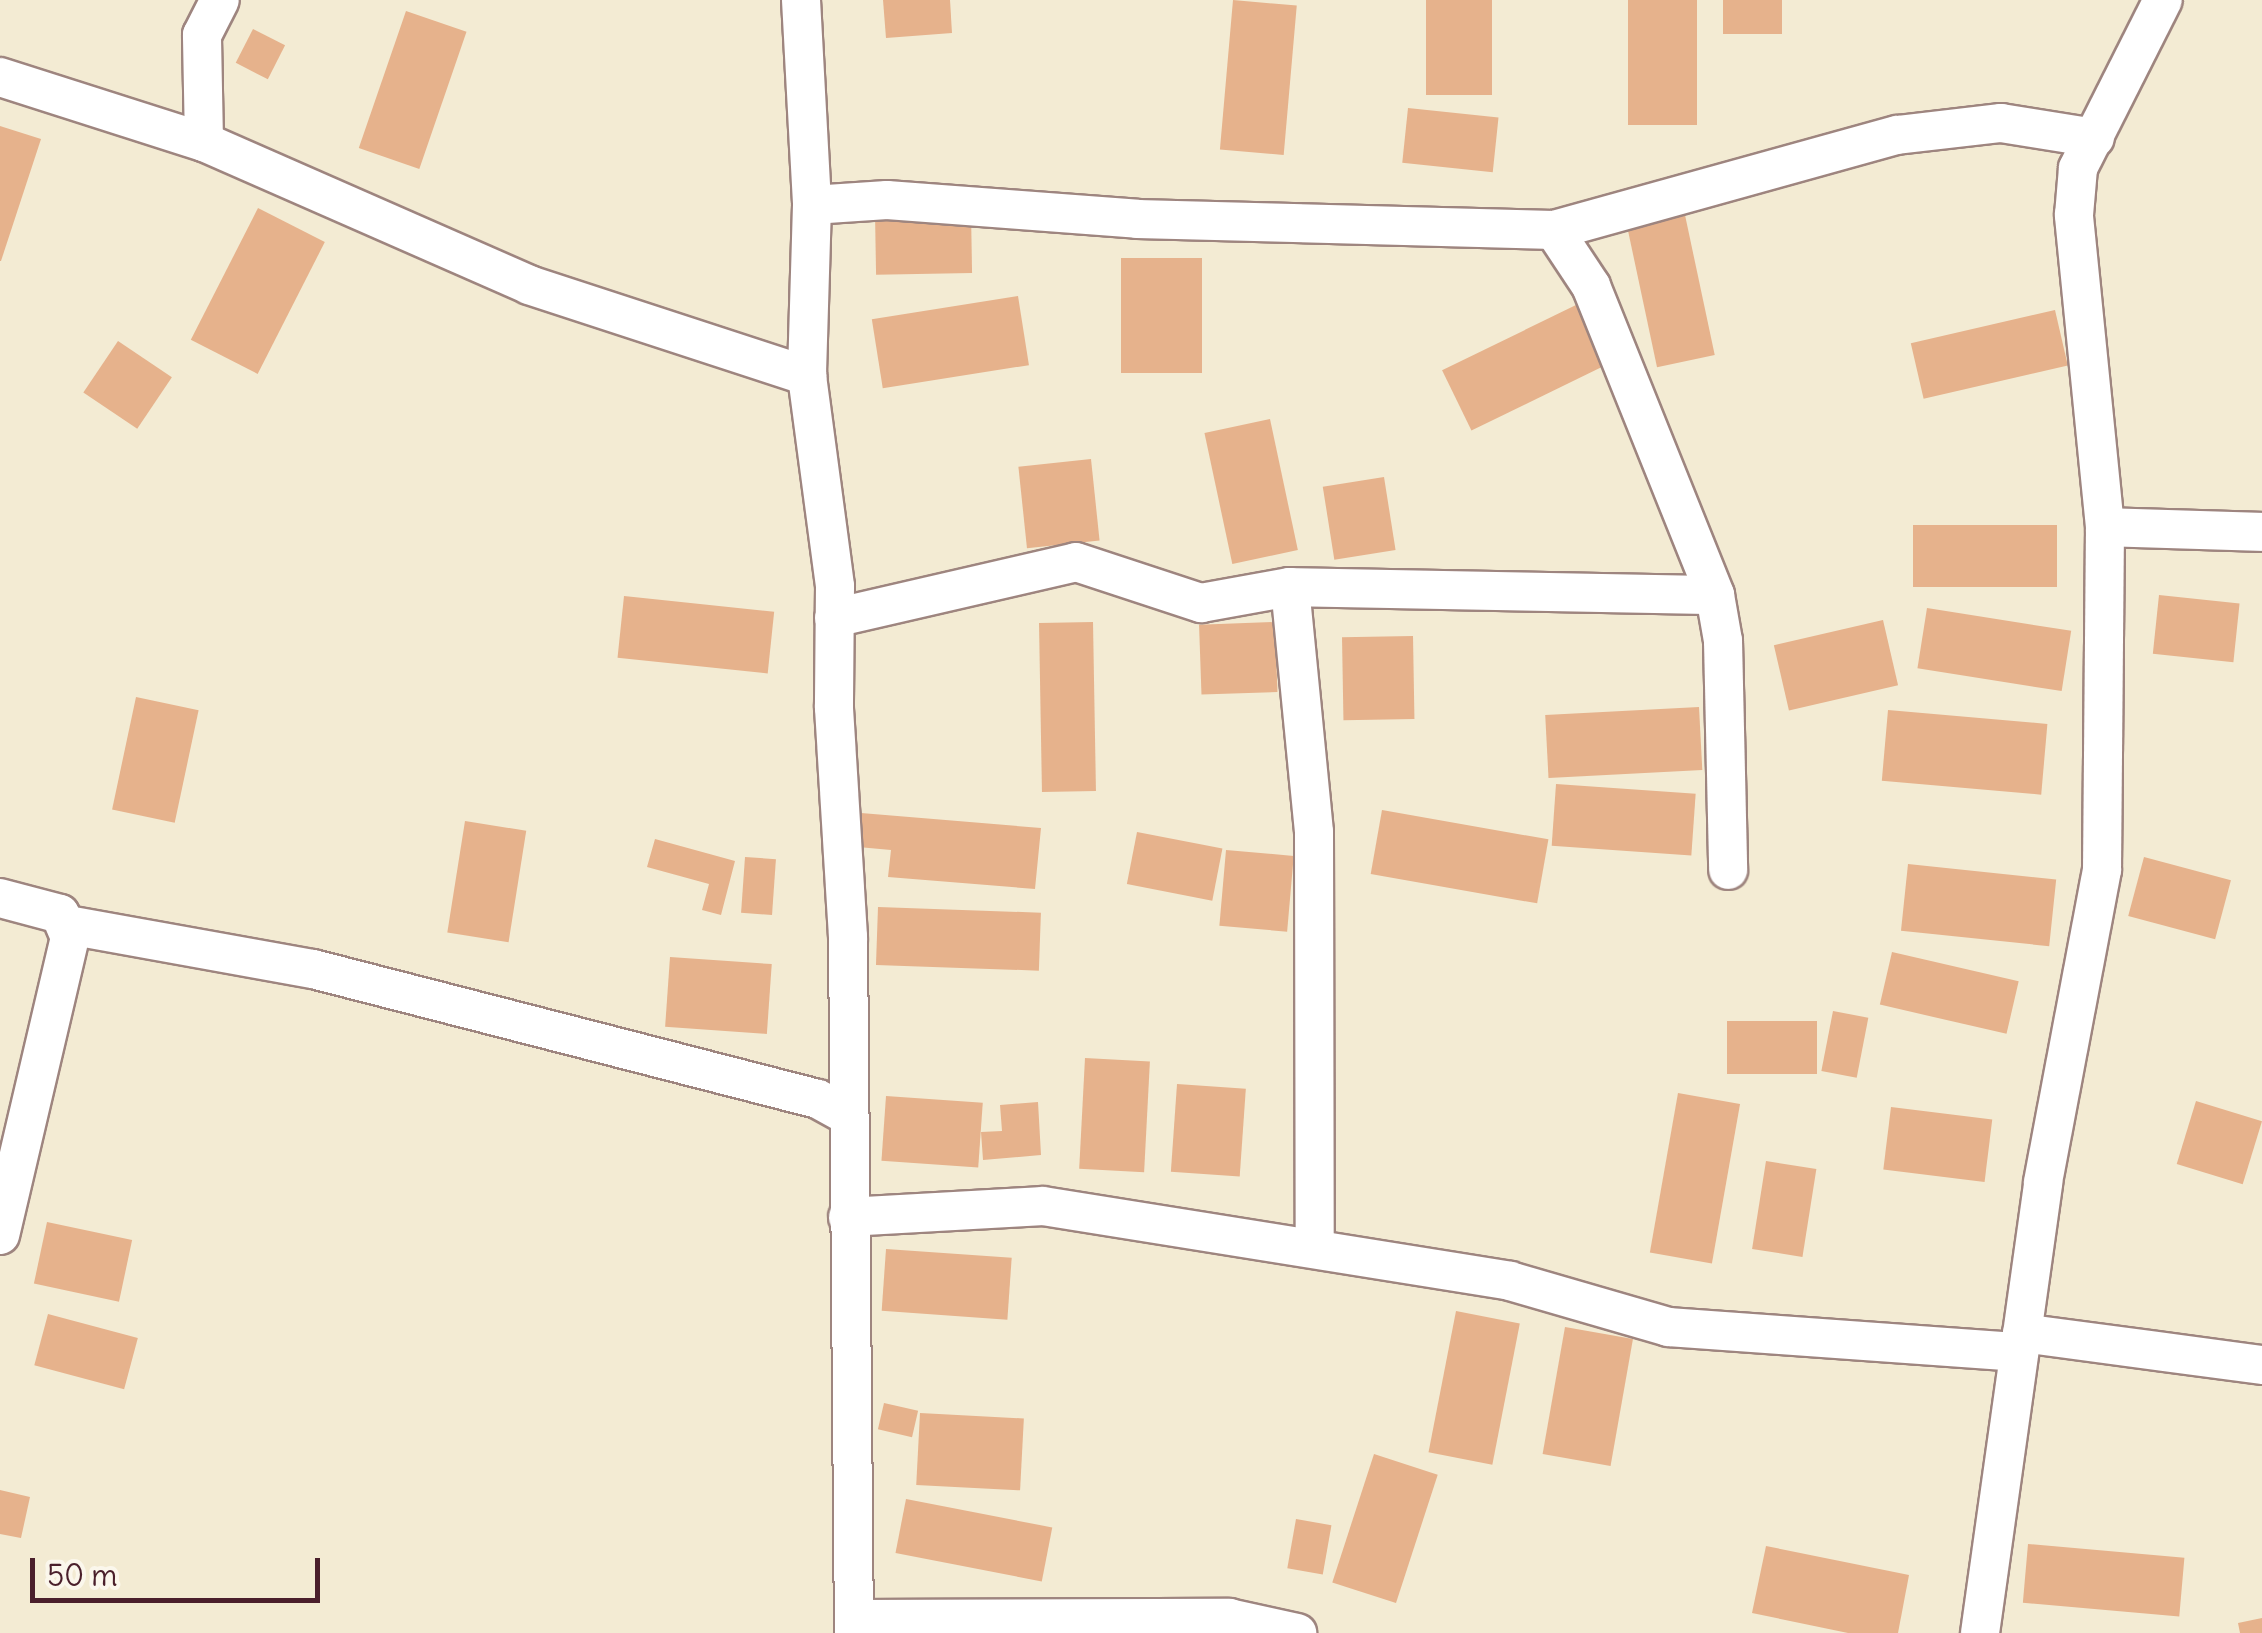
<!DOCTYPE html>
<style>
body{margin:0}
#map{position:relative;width:2262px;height:1633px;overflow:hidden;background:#f3ebd3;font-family:Delius,sans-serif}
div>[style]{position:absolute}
.building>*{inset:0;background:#e6b28c;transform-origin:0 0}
.roads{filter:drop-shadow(2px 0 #9e857f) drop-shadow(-2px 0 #9e857f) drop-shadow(0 2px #9e857f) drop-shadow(0 -2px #9e857f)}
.street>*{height:38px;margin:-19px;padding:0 19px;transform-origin:19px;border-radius:19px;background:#fff}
span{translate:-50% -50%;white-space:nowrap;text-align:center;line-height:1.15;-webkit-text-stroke:8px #fbf7ec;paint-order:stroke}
.scale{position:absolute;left:30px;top:1558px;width:290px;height:45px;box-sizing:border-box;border:5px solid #4a1f2b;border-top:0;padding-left:12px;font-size:30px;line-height:35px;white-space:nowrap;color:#4a1f2b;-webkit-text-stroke:8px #fbf7ec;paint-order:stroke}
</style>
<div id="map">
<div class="building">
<i style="clip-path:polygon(883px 0,950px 0,952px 33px,886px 38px)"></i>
<i style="left:1233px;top:0;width:64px;height:150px;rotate:5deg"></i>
<i style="left:1426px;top:0;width:66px;height:95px"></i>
<i style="left:1628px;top:0;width:69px;height:125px"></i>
<i style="left:1723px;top:0;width:59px;height:34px"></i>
<i style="left:406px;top:11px;width:64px;height:145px;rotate:19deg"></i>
<i style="left:253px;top:29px;width:36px;height:38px;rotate:27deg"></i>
<i style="left:1408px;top:108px;width:91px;height:55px;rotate:6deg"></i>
<i style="clip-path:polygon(0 126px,41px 139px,1px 261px,0 261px)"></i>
<i style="left:258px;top:208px;width:75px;height:148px;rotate:27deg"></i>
<i style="left:971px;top:212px;width:61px;height:96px;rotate:89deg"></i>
<i style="left:1685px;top:215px;width:143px;height:59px;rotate:78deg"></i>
<i style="left:1202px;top:258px;width:115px;height:81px;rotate:90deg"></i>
<i style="left:1018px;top:296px;width:70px;height:148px;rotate:81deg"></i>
<i style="left:1576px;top:305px;width:67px;height:149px;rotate:64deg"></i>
<i style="left:2055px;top:310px;width:57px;height:148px;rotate:77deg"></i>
<i style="left:118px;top:341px;width:65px;height:62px;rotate:34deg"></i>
<i style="left:1270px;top:419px;width:134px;height:67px;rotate:78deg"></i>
<i style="left:1091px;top:459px;width:82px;height:73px;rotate:84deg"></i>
<i style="left:1384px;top:477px;width:74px;height:62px;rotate:81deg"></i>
<i style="left:1913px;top:525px;width:144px;height:62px"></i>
<i style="left:2159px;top:595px;width:81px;height:59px;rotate:6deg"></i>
<i style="left:624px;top:596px;width:151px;height:62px;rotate:6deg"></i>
<i style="left:1927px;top:608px;width:146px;height:61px;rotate:9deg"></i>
<i style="left:1883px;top:620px;width:67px;height:112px;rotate:77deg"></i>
<i style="left:1093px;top:622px;width:169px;height:54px;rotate:89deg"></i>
<i style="left:1275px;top:622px;width:70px;height:76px;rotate:88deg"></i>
<i style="left:1413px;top:636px;width:83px;height:71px;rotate:89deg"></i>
<i style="left:136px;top:697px;width:64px;height:115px;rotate:12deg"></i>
<i style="left:1699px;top:707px;width:63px;height:154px;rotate:87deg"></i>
<i style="left:1888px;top:710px;width:160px;height:71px;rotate:5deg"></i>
<i style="left:1556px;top:784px;width:140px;height:62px;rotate:4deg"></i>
<i style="left:1382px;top:810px;width:169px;height:65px;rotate:10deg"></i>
<i style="clip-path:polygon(861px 813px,1041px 828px,1035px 889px,888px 877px,891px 850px,858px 847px)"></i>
<i style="left:465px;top:821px;width:62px;height:113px;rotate:9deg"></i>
<i style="left:1137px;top:832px;width:87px;height:53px;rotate:11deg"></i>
<i style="clip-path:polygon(655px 839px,735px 861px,721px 915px,702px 910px,709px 884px,647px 867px)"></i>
<i style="left:1226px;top:850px;width:68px;height:76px;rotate:5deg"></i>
<i style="left:745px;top:857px;width:31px;height:56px;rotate:4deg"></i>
<i style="left:2144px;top:857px;width:90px;height:61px;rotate:15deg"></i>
<i style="left:1908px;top:864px;width:149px;height:67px;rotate:6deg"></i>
<i style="left:878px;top:907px;width:163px;height:58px;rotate:2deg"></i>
<i style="left:1892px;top:952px;width:130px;height:54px;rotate:13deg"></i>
<i style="left:670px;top:957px;width:102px;height:70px;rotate:4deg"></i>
<i style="left:1833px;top:1011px;width:36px;height:61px;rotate:11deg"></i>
<i style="left:1727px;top:1021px;width:90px;height:53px"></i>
<i style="left:1085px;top:1058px;width:65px;height:111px;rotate:3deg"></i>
<i style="left:1177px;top:1084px;width:69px;height:88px;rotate:4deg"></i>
<i style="left:1678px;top:1093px;width:63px;height:162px;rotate:10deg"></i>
<i style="left:886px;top:1096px;width:97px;height:65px;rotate:4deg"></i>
<i style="left:2196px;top:1101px;width:69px;height:66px;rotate:17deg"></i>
<i style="clip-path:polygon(1038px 1102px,1041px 1155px,983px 1160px,981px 1132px,1002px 1131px,1000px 1105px)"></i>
<i style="left:1891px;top:1107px;width:102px;height:63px;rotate:7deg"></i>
<i style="left:1766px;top:1161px;width:51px;height:89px;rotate:9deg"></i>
<i style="left:47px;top:1222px;width:87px;height:63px;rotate:12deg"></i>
<i style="left:886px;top:1249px;width:126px;height:62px;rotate:4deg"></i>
<i style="left:1456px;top:1311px;width:65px;height:144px;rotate:11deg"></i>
<i style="left:48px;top:1314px;width:93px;height:53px;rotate:15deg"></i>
<i style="left:1565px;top:1327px;width:69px;height:129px;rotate:10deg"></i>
<i style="left:884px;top:1403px;width:35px;height:27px;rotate:13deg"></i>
<i style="left:920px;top:1413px;width:104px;height:72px;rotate:3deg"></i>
<i style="left:1374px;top:1454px;width:67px;height:135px;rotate:18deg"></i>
<i style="clip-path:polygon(0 1490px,30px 1497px,21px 1538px,0 1534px)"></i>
<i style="left:906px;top:1499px;width:149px;height:55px;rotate:11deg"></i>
<i style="left:1296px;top:1519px;width:36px;height:50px;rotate:10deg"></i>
<i style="left:2028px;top:1544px;width:157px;height:59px;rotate:5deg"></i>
<i style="clip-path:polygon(1766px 1546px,1909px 1575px,1898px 1633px,1848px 1633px,1752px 1613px)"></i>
<i style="clip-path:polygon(2262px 1618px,2262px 1633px,2240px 1633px,2238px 1623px)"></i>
</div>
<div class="roads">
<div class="street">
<i style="left:801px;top:0;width:205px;rotate:86.9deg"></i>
<i style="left:812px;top:205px;width:171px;rotate:91.7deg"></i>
<i style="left:807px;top:376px;width:212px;rotate:82.4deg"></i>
<i style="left:835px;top:586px;width:122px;rotate:90.5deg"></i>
<i style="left:834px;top:708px;width:229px;rotate:86.5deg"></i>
<i style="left:848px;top:937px;width:696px;rotate:89.51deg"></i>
<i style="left:0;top:77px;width:214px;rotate:17.7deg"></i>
<i style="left:204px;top:142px;width:355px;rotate:23.7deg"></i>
<i style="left:529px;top:285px;width:293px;rotate:18.1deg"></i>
<i style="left:204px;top:142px;width:107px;rotate:-91.1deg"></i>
<i style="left:202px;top:35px;width:39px;rotate:-63deg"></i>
<i style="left:812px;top:205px;width:75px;rotate:-3.8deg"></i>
<i style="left:887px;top:200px;width:251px;rotate:4.3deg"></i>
<i style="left:1137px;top:219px;width:417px;rotate:1.5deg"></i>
<i style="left:1554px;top:230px;width:356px;rotate:-15.5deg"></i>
<i style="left:1897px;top:135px;width:105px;rotate:-6.6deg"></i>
<i style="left:2001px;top:123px;width:95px;rotate:9.1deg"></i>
<i style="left:1554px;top:230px;width:67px;rotate:56.5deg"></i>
<i style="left:1591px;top:286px;width:333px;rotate:68.1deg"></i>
<i style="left:1715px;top:595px;width:47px;rotate:80.1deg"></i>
<i style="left:1723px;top:641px;width:229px;rotate:88.7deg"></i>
<i style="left:2105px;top:527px;width:157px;rotate:1.8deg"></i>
<i style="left:1290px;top:587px;width:246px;rotate:84.4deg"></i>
<i style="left:1314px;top:832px;width:414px;rotate:89.9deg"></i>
<i style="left:834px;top:618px;width:248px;rotate:-13deg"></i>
<i style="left:1076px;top:562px;width:132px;rotate:18.2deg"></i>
<i style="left:1201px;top:603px;width:90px;rotate:-10.2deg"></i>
<i style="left:1290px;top:587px;width:425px;rotate:1.1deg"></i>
<i style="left:0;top:898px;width:62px;rotate:14.9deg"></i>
<i style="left:60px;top:914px;width:25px;rotate:67deg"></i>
<i style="left:70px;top:937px;width:306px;rotate:103.2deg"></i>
<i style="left:68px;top:925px;width:249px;rotate:10.2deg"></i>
<i style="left:313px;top:969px;width:521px;rotate:14.44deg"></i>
<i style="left:818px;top:1099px;width:33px;rotate:29deg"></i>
<i style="left:848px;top:1217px;width:195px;rotate:-3.2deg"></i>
<i style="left:1043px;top:1206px;width:473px;rotate:9.1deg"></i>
<i style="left:1510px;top:1281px;width:165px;rotate:16.2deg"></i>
<i style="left:1668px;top:1327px;width:352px;rotate:4.1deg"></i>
<i style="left:2022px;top:1333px;width:242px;rotate:7.6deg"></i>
<i style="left:855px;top:1619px;width:374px;rotate:-0.2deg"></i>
<i style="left:1229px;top:1618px;width:70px;rotate:12.4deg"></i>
<i style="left:1980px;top:1633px;width:455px;rotate:-82deg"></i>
<i style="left:2043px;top:1182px;width:318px;rotate:-79.3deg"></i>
<i style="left:2102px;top:870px;width:343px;rotate:-89.5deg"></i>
<i style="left:2105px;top:527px;width:314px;rotate:-95.7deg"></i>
<i style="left:2074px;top:215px;width:47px;rotate:-85.1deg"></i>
<i style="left:2078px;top:168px;width:188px;rotate:-63.2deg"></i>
</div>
</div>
<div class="scale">50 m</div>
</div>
